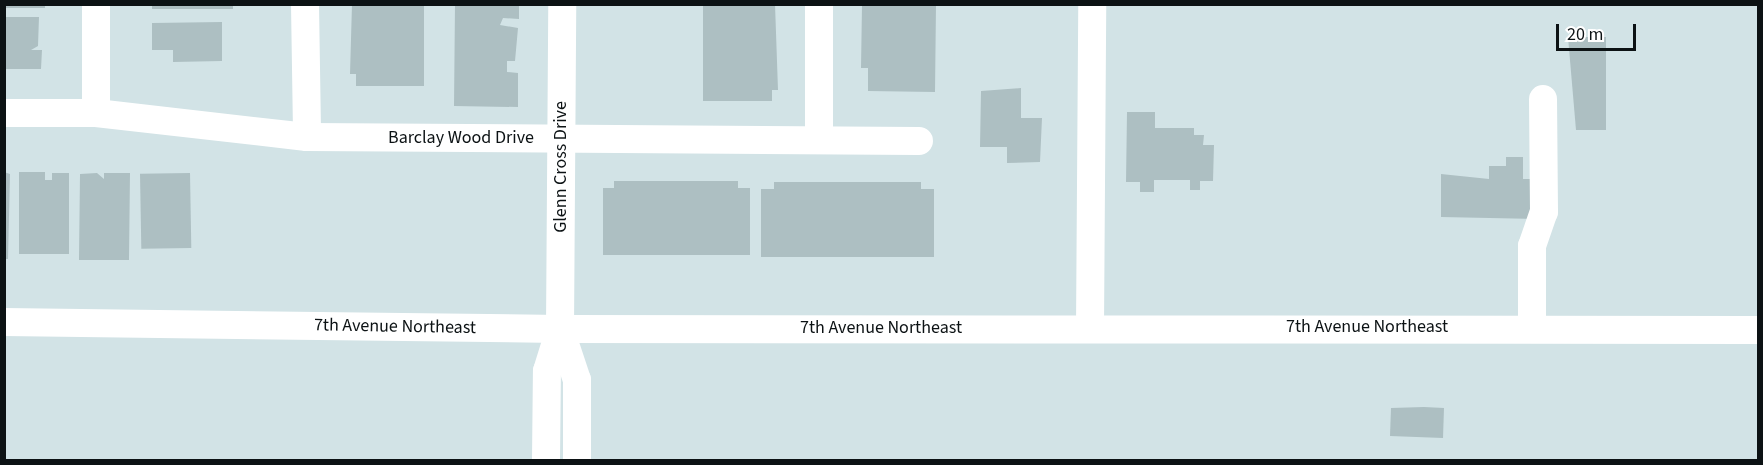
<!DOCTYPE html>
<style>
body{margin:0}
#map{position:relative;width:1763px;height:465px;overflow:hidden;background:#d2e3e6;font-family:"Source Sans 3",sans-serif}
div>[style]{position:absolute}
.building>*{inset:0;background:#adbfc2;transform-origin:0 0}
.minor>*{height:28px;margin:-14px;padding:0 14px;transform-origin:14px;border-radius:14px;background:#fff}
span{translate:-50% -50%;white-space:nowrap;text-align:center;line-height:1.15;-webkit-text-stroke:4.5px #fff;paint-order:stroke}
.street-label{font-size:18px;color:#0c1214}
.frame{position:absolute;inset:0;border:6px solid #0c1214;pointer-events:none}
.scale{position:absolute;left:1556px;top:24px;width:80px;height:27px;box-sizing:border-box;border:3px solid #0c1214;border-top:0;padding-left:8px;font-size:18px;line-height:21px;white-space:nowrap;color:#0c1214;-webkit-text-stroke:4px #fff;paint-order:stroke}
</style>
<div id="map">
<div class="building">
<i style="left:4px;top:4px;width:41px;height:4px"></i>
<i style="left:152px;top:4px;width:81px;height:5px"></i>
<i style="clip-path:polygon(352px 4px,424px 4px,424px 86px,356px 86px,356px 74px,350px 74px)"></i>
<i style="clip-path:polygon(455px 4px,519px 4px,519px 19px,503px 18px,500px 25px,518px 28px,515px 61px,507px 61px,507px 72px,518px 73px,518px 107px,454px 106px)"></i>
<i style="clip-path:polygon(703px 4px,775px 4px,778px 90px,772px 90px,772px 101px,703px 101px)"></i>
<i style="clip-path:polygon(862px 5px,936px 5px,935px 92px,868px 91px,868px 68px,861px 68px)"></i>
<i style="clip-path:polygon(4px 17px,39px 17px,38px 46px,31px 50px,42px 50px,41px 69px,4px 69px)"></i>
<i style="clip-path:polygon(222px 22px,222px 61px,173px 62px,173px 50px,152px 50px,152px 23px)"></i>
<i style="clip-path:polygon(1568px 37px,1606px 37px,1606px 130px,1576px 130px)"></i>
<i style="clip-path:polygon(1021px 88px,1021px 118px,1042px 118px,1040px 162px,1007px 163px,1007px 147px,980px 147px,981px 91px)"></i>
<i style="clip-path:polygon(1127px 112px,1155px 112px,1155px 128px,1194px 128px,1194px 135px,1204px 135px,1203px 145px,1214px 145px,1213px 181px,1200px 181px,1200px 190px,1190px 190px,1190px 180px,1154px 180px,1154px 192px,1140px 192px,1140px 182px,1126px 182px)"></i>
<i style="clip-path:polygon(1506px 157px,1523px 157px,1523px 179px,1539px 179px,1539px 219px,1441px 217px,1441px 174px,1489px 179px,1489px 166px,1506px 166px)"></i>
<i style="clip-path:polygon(4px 172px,10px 174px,8px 259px,4px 259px)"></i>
<i style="clip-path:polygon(19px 172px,45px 172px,45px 180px,52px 180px,52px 173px,69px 173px,69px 254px,19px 254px)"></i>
<i style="clip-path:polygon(97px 173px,104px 179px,104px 173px,130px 173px,129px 260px,79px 260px,80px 174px)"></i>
<i style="left:190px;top:173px;width:75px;height:50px;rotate:89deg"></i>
<i style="clip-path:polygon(614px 181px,738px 181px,738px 188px,750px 188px,750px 255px,603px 255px,603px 188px,614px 188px)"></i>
<i style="clip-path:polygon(774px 182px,921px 182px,921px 189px,934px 189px,934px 257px,761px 257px,761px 189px,774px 189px)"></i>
<i style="clip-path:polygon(1424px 407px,1444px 408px,1443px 438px,1390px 436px,1391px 408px)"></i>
</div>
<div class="minor">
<i style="left:305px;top:4px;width:133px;rotate:89.1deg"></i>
<i style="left:4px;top:113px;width:92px"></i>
<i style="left:96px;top:113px;width:212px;rotate:6.5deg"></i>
<i style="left:307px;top:137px;width:612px;rotate:0.37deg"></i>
<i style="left:96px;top:113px;width:109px;rotate:-90deg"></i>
<i style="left:819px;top:139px;width:135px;rotate:-90deg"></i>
<i style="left:4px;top:322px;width:556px;rotate:0.72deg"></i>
<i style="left:560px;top:329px;width:1198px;rotate:0.05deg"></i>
<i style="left:1090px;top:328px;width:324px;rotate:-89.6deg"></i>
<i style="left:1532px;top:328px;width:82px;rotate:-90deg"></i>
<i style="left:1532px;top:246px;width:36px;rotate:-71deg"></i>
<i style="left:1544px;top:212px;width:113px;rotate:-90.5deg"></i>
<i style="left:560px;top:329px;width:54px;rotate:71.6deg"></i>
<i style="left:577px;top:380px;width:80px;rotate:90deg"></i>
<i style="left:546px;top:460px;width:89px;rotate:-89.4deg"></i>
<i style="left:547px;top:371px;width:44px;rotate:-72.8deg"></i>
<i style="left:560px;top:329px;width:325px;rotate:-89.6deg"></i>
</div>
<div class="street-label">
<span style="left:461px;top:138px">Barclay Wood Drive</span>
<span style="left:561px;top:167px;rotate:-90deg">Glenn Cross Drive</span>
<span style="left:395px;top:327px;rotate:1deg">7th Avenue Northeast</span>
<span style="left:1367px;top:327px">7th Avenue Northeast</span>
<span style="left:881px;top:328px">7th Avenue Northeast</span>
</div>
<div class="frame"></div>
<div class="scale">20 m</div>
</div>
